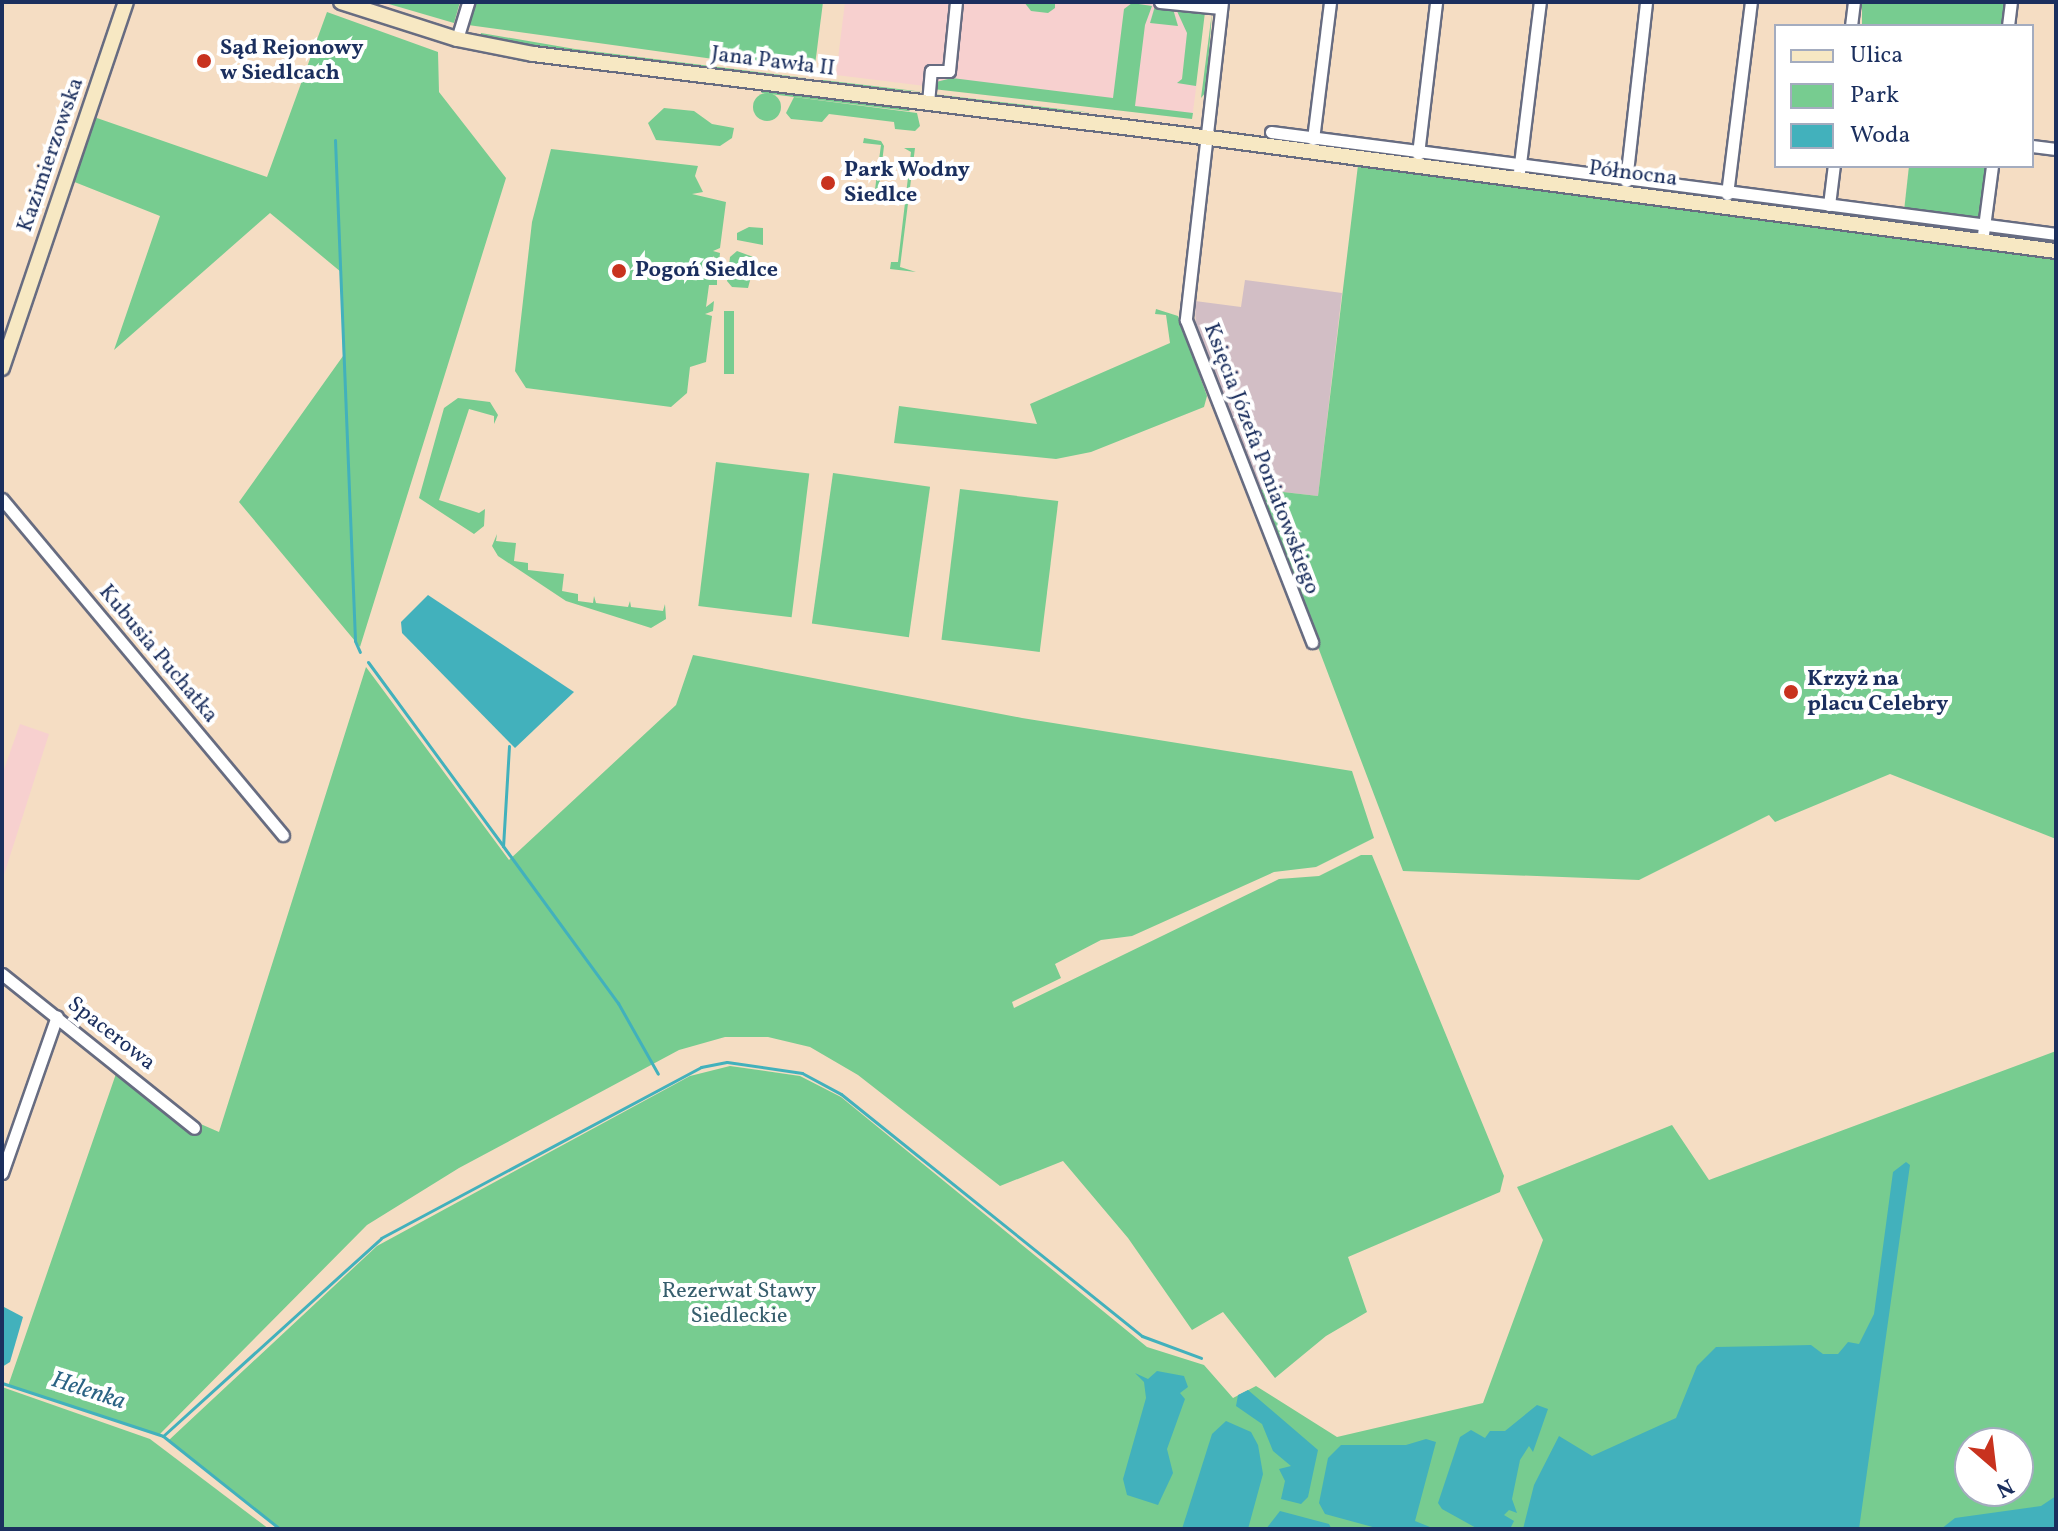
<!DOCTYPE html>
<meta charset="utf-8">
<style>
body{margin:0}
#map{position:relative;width:2058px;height:1531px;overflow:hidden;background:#f5ddc3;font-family:Vollkorn,serif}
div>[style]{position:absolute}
.built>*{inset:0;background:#f7d0cf}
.industrial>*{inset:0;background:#d2bec5}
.green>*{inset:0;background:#77cc90;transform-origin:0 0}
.round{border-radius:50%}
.water>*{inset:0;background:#42b1bc}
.stream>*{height:3px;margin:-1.5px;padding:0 1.5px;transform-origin:1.5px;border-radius:1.5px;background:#42b1bc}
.roads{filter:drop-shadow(2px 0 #676c81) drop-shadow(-2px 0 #676c81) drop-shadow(0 2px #676c81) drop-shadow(0 -2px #676c81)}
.street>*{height:11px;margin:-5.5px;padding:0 5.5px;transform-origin:5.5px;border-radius:5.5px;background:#fff}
.secondary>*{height:14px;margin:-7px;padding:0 7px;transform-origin:7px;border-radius:7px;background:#f7e8c3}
.dots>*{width:22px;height:22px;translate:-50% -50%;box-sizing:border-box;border:4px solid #fff;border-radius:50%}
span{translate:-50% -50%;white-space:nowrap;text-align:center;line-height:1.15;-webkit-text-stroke:8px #fff;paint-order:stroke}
.poi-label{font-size:22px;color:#1b2f5e;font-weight:700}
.left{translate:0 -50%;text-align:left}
.street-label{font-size:22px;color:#1b2f5e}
.park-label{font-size:22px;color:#375e6d}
.water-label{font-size:24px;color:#2b6384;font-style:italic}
.frame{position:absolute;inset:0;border:4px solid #1b2f5e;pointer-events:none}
.legend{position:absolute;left:1774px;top:24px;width:260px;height:144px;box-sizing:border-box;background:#fff;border:2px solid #a4acbf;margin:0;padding:10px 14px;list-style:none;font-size:24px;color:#1b2f5e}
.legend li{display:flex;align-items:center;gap:16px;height:40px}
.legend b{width:40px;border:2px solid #a4acbf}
.north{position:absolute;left:1954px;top:1427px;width:80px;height:80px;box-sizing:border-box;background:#fff;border:2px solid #a4acbf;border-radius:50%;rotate:152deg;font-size:22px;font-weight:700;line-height:32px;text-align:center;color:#1b2f5e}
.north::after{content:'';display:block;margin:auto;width:28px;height:36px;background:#c8321e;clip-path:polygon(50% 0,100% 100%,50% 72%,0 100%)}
</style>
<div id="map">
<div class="built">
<i style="clip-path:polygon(845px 2px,1174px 2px,1173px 9px,1190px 11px,1182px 79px,1197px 81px,1192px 119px,934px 87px,936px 82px,930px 81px,925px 86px,836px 75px)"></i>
<i style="clip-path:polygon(20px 724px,49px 734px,2px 881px,2px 775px)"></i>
</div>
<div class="industrial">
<i style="clip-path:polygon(1245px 280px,1342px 293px,1318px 496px,1258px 489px,1196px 333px,1195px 301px,1241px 307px)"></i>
</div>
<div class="green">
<i style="clip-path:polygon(382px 2px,460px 2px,454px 23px)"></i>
<i style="clip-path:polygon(475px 2px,823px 2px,814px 73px,468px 25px)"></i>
<i style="clip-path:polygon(1024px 2px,1055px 2px,1055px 8px,1048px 13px,1031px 11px)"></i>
<i style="left:1862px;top:2px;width:146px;height:24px"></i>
<i style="clip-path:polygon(1132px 3px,1152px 6px,1145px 25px,1135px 106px,1193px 113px,1192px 119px,933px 89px,936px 82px,952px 78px,1113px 98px,1124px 9px)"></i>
<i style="clip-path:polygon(1155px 6px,1173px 9px,1178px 26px,1150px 23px)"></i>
<i style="clip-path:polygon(1176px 9px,1205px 12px,1196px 86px,1177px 83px,1182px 79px,1187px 33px)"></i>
<i style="clip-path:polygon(327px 12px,438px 52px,439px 92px,506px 178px,360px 647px,239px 502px,343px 356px,341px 272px,270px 213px,114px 350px,160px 216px,72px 181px,94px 117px,267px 177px)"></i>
<i style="clip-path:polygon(1212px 12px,1206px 92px,1201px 98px)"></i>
<i style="clip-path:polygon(481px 33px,575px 49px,814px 79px,531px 49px,480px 39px)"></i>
<i style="clip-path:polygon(478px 49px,731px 85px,735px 88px,520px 61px)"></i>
<i style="clip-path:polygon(823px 80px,924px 92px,822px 84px)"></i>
<i style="left:762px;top:89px;width:149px;height:4px;rotate:7deg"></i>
<i class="round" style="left:753px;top:93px;width:28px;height:28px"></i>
<i style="clip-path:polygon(933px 94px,1094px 113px,935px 99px)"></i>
<i style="clip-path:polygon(794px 97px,917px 113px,920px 126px,915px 131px,895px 129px,894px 122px,829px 114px,822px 122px,791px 119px,786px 113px)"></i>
<i style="clip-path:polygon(664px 108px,694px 111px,712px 124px,734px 128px,732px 138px,720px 146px,656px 140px,648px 123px)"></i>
<i style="clip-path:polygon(864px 138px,881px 141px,884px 146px,877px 204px,873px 204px,881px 145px,863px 143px)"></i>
<i style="clip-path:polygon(1276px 139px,1507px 168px,1509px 172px,1320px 146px)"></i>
<i style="clip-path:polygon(904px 148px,915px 148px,900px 267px,916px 272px,890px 269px,891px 262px,898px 262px,911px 152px)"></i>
<i style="clip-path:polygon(551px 149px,698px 166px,695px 176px,703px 192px,692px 194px,726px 202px,720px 248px,713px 251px,720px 253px,719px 263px,713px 256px,710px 278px,717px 279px,717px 285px,709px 285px,706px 307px,714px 301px,713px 311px,705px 314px,712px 316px,706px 362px,690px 367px,687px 393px,671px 407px,526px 388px,515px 371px,532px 222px)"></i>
<i style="clip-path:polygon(1358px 165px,2056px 256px,2056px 839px,1890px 774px,1775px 822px,1769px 815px,1639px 880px,1403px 871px,1258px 489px,1318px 496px)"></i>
<i style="clip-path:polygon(1909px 166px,1988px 166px,1981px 219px,1904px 211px)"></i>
<i style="clip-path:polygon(1537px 172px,1974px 229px,1975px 231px,1534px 176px)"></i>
<i style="clip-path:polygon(749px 227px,763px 228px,763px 245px,737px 240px,737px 233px)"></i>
<i style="clip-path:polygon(1997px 231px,2056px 238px,2056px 246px,1997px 238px)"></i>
<i style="clip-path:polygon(737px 251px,756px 258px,748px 288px,732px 287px,727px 281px,730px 257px)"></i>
<i style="clip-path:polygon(1156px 309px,1178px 316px,1207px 396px,1204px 407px,1091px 452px,1056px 459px,894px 443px,899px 406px,1037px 424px,1030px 404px,1170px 343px,1166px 315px,1155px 314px)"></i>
<i style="left:724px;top:311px;width:10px;height:63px"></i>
<i style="clip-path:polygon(458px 398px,490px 402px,498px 415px,494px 424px,494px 416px,469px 409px,439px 500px,479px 513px,485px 509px,484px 526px,474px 534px,419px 498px,444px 408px)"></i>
<i style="left:716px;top:462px;width:94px;height:145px;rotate:7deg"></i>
<i style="left:833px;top:473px;width:98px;height:152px;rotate:8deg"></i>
<i style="left:960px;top:489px;width:99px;height:152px;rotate:7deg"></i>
<i style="clip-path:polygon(497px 534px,496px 541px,516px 543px,514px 561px,528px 563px,528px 570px,564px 574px,562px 591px,578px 594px,578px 601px,593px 603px,594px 596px,596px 603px,628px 607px,630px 601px,631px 607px,663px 611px,665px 604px,666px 619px,651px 628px,566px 601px,498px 556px,492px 546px)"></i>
<i style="clip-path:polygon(693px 655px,1022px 718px,1352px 771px,1374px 838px,1316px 867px,1274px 872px,1132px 936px,1101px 940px,1055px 964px,1061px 978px,1012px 1002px,1014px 1008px,1279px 879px,1319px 876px,1361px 855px,1372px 855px,1504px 1176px,1500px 1192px,1348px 1257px,1367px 1312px,1326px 1336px,1275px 1378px,1223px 1312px,1192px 1330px,1128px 1238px,1063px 1161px,1000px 1186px,858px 1075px,810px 1047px,768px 1037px,725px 1037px,679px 1050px,459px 1168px,367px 1225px,159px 1435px,8px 1386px,118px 1068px,192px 1134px,196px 1122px,219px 1132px,366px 667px,509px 860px,676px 705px)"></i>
<i style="clip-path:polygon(evenodd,2056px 1051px,2056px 1529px,280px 1529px,169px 1440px,377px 1246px,690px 1076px,730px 1066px,800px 1076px,841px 1097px,1147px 1347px,1204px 1365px,1233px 1398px,1256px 1386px,1337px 1437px,1483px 1403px,1543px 1240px,1517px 1187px,1672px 1125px,1709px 1180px,2056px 1051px,1970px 1443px,2018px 1443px,2018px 1491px,1970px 1491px,1970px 1443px)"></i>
<i style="clip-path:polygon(2px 1387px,150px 1439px,269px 1529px,2px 1529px)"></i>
</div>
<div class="water">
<i style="clip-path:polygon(428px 595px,574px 692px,515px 748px,402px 633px,401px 622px)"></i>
<i style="clip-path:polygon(1906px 1162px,1910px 1165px,1859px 1529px,1523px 1529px,1534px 1485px,1559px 1436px,1592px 1456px,1676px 1418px,1697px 1366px,1716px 1347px,1811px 1345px,1823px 1354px,1838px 1354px,1848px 1342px,1859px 1344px,1874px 1314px,1893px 1172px)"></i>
<i style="clip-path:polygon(4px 1307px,23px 1317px,10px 1362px,2px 1367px)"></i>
<i style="clip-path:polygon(1157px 1371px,1184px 1376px,1188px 1387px,1180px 1393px,1185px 1399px,1167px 1449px,1173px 1473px,1158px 1505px,1127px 1495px,1123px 1479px,1146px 1398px,1144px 1382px,1135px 1373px,1148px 1379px)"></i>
<i style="clip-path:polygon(1248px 1390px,1318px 1450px,1308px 1497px,1301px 1504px,1281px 1499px,1285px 1481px,1279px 1469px,1291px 1466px,1273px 1451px,1262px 1424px,1236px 1406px,1238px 1395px)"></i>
<i style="clip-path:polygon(1537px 1405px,1548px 1409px,1533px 1452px,1529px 1446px,1520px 1460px,1512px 1499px,1517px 1513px,1509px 1510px,1504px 1515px,1514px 1521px,1510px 1529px,1478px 1529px,1442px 1509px,1438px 1503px,1460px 1437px,1471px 1430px,1485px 1438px,1490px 1431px,1505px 1431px)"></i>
<i style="clip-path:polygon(1226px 1421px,1251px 1432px,1258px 1445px,1263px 1474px,1248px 1529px,1182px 1529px,1212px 1434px)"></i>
<i style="clip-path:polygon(1426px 1439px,1436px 1442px,1415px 1521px,1435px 1529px,1380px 1529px,1325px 1514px,1319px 1503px,1328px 1458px,1341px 1445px,1406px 1445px)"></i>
<i style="clip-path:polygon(2056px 1496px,2056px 1529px,1941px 1529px,1955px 1518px,2041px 1506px)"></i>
<i style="clip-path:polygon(1280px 1511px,1329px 1524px,1331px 1528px,1266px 1529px)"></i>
</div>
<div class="stream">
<i style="left:335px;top:140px;width:501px;rotate:87.71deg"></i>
<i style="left:355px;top:641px;width:12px;rotate:66deg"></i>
<i style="left:368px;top:662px;width:228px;rotate:53.7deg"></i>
<i style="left:509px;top:746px;width:100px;rotate:93.4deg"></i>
<i style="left:503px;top:846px;width:195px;rotate:53.8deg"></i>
<i style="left:618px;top:1003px;width:81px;rotate:60.6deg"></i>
<i style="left:2px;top:1383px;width:169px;rotate:18.2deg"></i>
<i style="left:163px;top:1436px;width:149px;rotate:38.5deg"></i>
<i style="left:163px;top:1436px;width:294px;rotate:-42.2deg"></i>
<i style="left:381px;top:1238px;width:363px;rotate:-28.1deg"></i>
<i style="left:701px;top:1067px;width:26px;rotate:-11deg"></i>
<i style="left:727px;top:1062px;width:76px;rotate:8.3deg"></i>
<i style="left:802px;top:1073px;width:44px;rotate:28.3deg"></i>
<i style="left:841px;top:1094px;width:386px;rotate:38.8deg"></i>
<i style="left:1142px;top:1336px;width:63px;rotate:20.4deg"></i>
</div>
<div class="roads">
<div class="street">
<i style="left:1160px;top:2px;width:61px;rotate:5.6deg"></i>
<i style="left:1222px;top:2px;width:320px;rotate:96.5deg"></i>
<i style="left:1186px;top:320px;width:346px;rotate:68.6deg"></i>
<i style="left:1851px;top:26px;width:24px;rotate:-83deg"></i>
<i style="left:2008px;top:26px;width:24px;rotate:-83deg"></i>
<i style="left:457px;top:39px;width:39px;rotate:-73deg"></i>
<i style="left:928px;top:103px;width:32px;rotate:-85deg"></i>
<i style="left:931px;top:71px;width:18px"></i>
<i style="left:949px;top:71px;width:69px;rotate:-84.2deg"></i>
<i style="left:1271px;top:132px;width:792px;rotate:7.4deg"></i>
<i style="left:1313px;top:139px;width:138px;rotate:-82.9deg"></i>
<i style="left:2032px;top:146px;width:24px;rotate:7deg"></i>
<i style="left:1418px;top:154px;width:153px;rotate:-83.2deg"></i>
<i style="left:1519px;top:172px;width:171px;rotate:-83deg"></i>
<i style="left:1626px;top:181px;width:180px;rotate:-83.6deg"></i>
<i style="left:1727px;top:194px;width:193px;rotate:-82.9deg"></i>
<i style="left:1829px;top:205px;width:39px;rotate:-83deg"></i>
<i style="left:1982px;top:242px;width:77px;rotate:-82.5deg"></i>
<i style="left:2px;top:499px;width:438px;rotate:50.1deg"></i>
<i style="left:2px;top:974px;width:246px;rotate:38.7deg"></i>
<i style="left:2px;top:1173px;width:166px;rotate:-70.7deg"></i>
</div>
<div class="secondary">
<i style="left:341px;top:2px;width:122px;rotate:17.7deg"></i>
<i style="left:457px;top:39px;width:77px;rotate:11.2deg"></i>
<i style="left:533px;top:54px;width:652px;rotate:7.05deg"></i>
<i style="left:1180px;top:134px;width:884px;rotate:7.61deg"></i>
<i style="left:2px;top:368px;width:386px;rotate:-71.3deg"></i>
</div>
</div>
<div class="dots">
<i style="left:204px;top:61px;background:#c8321e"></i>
<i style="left:828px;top:183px;background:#c8321e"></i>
<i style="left:619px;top:271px;background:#c8321e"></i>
<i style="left:1791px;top:692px;background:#c8321e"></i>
</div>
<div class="poi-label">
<span class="left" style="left:220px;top:61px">Sąd Rejonowy<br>w Siedlcach</span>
<span class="left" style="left:844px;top:183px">Park Wodny<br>Siedlce</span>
<span class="left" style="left:635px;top:271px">Pogoń Siedlce</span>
<span class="left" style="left:1807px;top:692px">Krzyż na<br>placu Celebry</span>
</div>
<div class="street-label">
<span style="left:773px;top:62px;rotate:7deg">Jana Pawła II</span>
<span style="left:51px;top:155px;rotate:-71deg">Kazimierzowska</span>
<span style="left:1633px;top:174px;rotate:7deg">Północna</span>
<span style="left:1261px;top:459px;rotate:69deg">Księcia Józefa Poniatowskiego</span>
<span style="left:158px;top:654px;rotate:50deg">Kubusia Puchatka</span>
<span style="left:111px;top:1034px;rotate:38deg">Spacerowa</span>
</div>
<div class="park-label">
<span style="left:739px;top:1304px">Rezerwat Stawy<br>Siedleckie</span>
</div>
<div class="water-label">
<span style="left:88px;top:1392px;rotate:18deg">Helenka</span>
</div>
<div class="frame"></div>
<ul class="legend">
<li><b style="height:10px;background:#f7e8c3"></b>Ulica</li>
<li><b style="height:22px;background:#77cc90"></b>Park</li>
<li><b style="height:22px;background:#42b1bc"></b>Woda</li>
</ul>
<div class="north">N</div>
</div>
